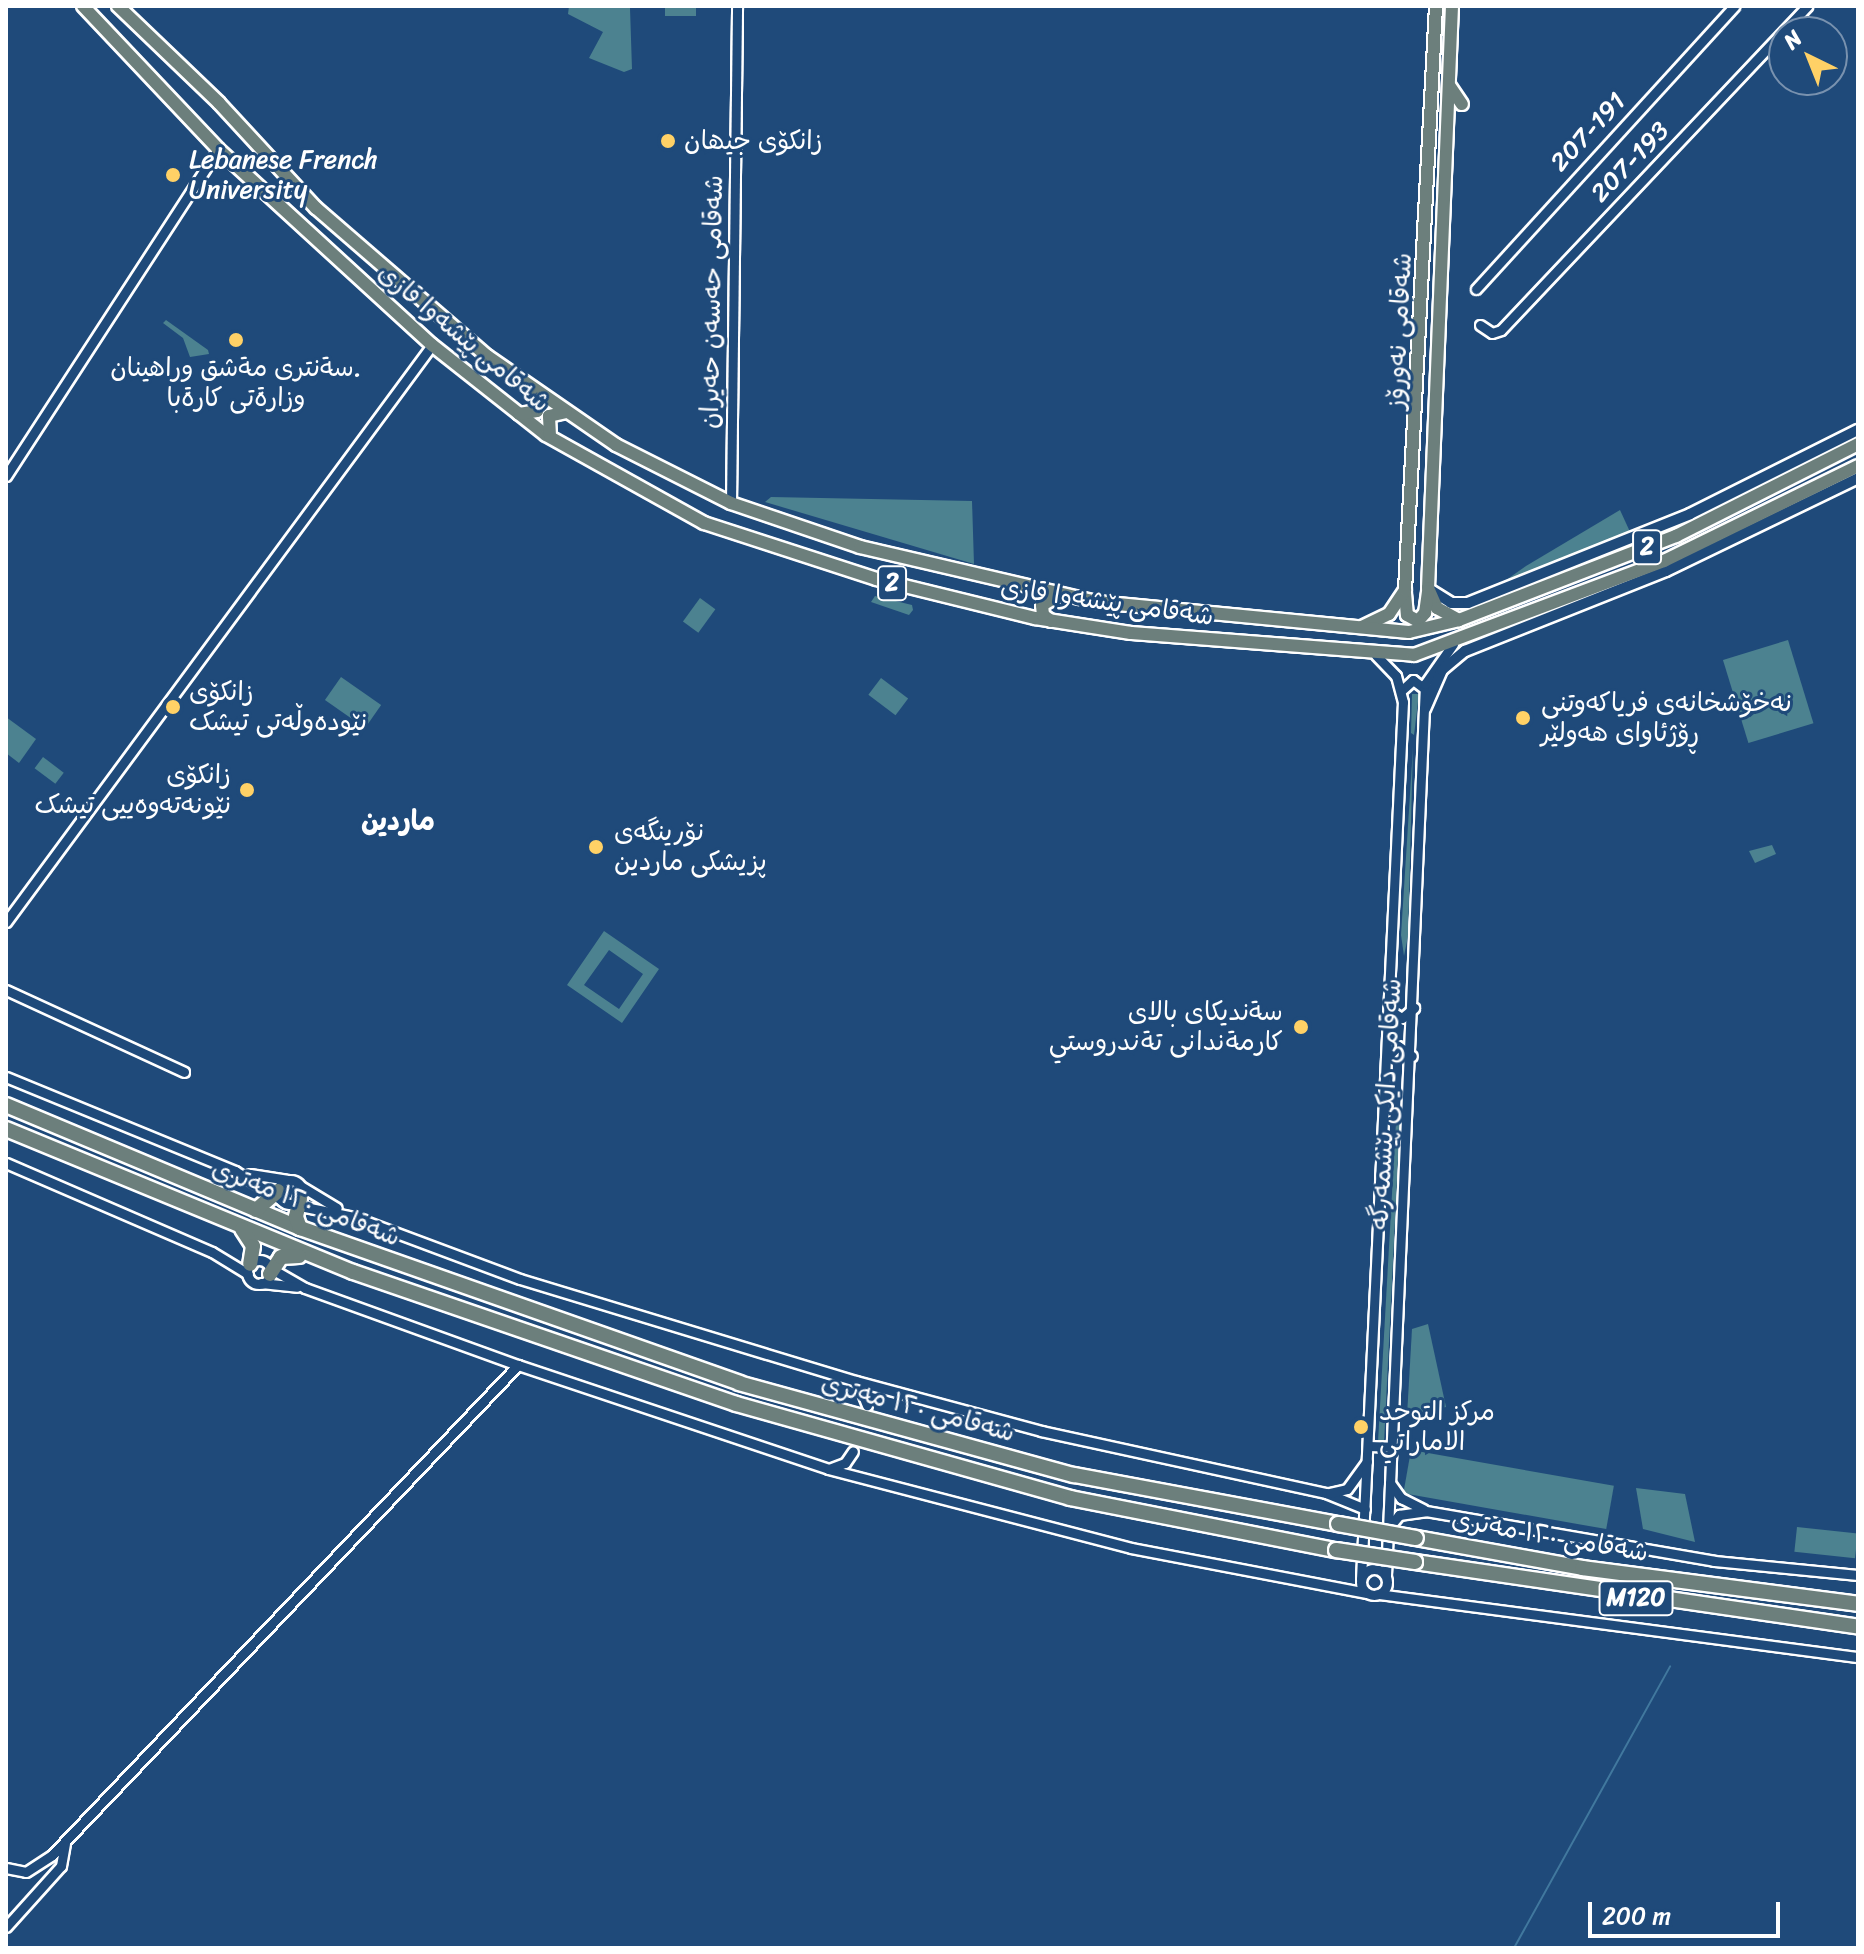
<!DOCTYPE html>
<meta charset="utf-8">
<style>
body{margin:0}
#map{position:relative;width:1864px;height:1954px;overflow:hidden;background:#1f4a7a;font-family:Sriracha,"Playpen Sans Arabic",sans-serif}
div>[style]{position:absolute}
.green>*{inset:0;background:#4c8290;transform-origin:0 0}
.stream>*{height:2px;margin:-1px;padding:0 1px;transform-origin:1px;border-radius:1px;background:#41789e}
.roads{filter:drop-shadow(2px 0 #fff) drop-shadow(-2px 0 #fff) drop-shadow(0 2px #fff) drop-shadow(0 -2px #fff)}
.tertiary>*{height:9px;margin:-4.5px;padding:0 4.5px;transform-origin:4.5px;border-radius:4.5px;background:#1f4a7a}
.tertiary>.ring{margin:-4.5px;padding:0;box-sizing:content-box;background:none;border:9px solid #1f4a7a;border-radius:50%}
.secondary>*{height:10px;margin:-5px;padding:0 5px;transform-origin:5px;border-radius:5px;background:#1f4a7a}
.primary>*{height:12px;margin:-6px;padding:0 6px;transform-origin:6px;border-radius:6px;background:#6c7f7c}
.trunk>*{height:12px;margin:-6px;padding:0 6px;transform-origin:6px;border-radius:6px;background:#6c7f7c}
.motorway>*{height:14px;margin:-7px;padding:0 7px;transform-origin:7px;border-radius:7px;background:#6c7f7c}
.bridges{filter:drop-shadow(2px 0 #fff) drop-shadow(-2px 0 #fff) drop-shadow(0 2px #fff) drop-shadow(0 -2px #fff)}
.motorway-bridge>*{height:14px;margin:-7px;padding:0 7px;transform-origin:7px;border-radius:7px;background:#6c7f7c}
.dots>*{width:22px;height:22px;translate:-50% -50%;box-sizing:border-box;border:4px solid #1f4a7a;border-radius:50%}
span{translate:-50% -50%;white-space:nowrap;text-align:center;line-height:1.15;-webkit-text-stroke:6px #1f4a7a;paint-order:stroke}
.shield-label span{padding:2px 6px;background:#1f4a7a;border:2px solid;border-radius:6px;-webkit-text-stroke-width:0}
.shield-label{font-size:24px;color:#fff;font-weight:700}
.street-label{font-size:26px;color:#fff}
.poi-label{font-size:26px;color:#fff}
.left{translate:0 -50%;text-align:left}
.right{translate:-100% -50%;text-align:right}
.neighbourhood-label{font-size:28px;color:#fff;font-weight:700}
.frame{position:absolute;inset:0;border:8px solid #fff;pointer-events:none}
.north{position:absolute;left:1768px;top:16px;width:80px;height:80px;box-sizing:border-box;background:#1f4a7a;border:2px solid #7992af;border-radius:50%;rotate:317deg;font-size:22px;font-weight:700;line-height:32px;text-align:center;color:#fff}
.north::after{content:'';display:block;margin:auto;width:28px;height:36px;background:#ffd166;clip-path:polygon(50% 0,100% 100%,50% 72%,0 100%)}
.scale{position:absolute;left:1588px;top:1902px;width:192px;height:36px;box-sizing:border-box;border:4px solid #fff;border-top:0;padding-left:10px;font-size:24px;line-height:28px;white-space:nowrap;color:#fff;-webkit-text-stroke:6px #1f4a7a;paint-order:stroke}
</style>
<div id="map">
<div class="green">
<i style="clip-path:polygon(569px 6px,630px 8px,632px 69px,624px 72px,589px 58px,603px 32px,568px 14px)"></i>
<i style="left:665px;top:6px;width:31px;height:10px"></i>
<i style="clip-path:polygon(166px 320px,208px 350px,209px 354px,190px 357px,183px 338px,163px 323px)"></i>
<i style="clip-path:polygon(771px 497px,972px 501px,974px 564px,765px 502px)"></i>
<i style="clip-path:polygon(1620px 510px,1631px 534px,1499px 585px,1526px 566px)"></i>
<i style="clip-path:polygon(875px 596px,912px 605px,913px 610px,909px 615px,871px 602px)"></i>
<i style="left:700px;top:598px;width:19px;height:29px;rotate:36deg"></i>
<i style="left:1788px;top:640px;width:87px;height:68px;rotate:73deg"></i>
<i style="left:341px;top:677px;width:49px;height:28px;rotate:35deg"></i>
<i style="left:881px;top:678px;width:34px;height:21px;rotate:37deg"></i>
<i style="clip-path:polygon(1412px 694px,1419px 694px,1414px 735px,1411px 733px)"></i>
<i style="clip-path:polygon(6px 717px,36px 739px,19px 763px,6px 753px)"></i>
<i style="clip-path:polygon(1413px 747px,1408px 936px,1404px 956px,1401px 935px)"></i>
<i style="left:43px;top:757px;width:26px;height:14px;rotate:37deg"></i>
<i style="clip-path:polygon(1772px 845px,1776px 854px,1755px 863px,1749px 851px)"></i>
<i style="clip-path:polygon(evenodd,604px 931px,659px 969px,622px 1023px,567px 985px,604px 931px,609px 950px,643px 974px,619px 1009px,584px 985px,609px 950px)"></i>
<i style="clip-path:polygon(1397px 1105px,1400px 1119px,1384px 1443px,1378px 1442px)"></i>
<i style="clip-path:polygon(1428px 1324px,1446px 1407px,1407px 1416px,1412px 1329px)"></i>
<i style="left:1411px;top:1450px;width:206px;height:44px;rotate:10deg"></i>
<i style="clip-path:polygon(1636px 1488px,1685px 1494px,1695px 1542px,1643px 1529px)"></i>
<i style="left:1797px;top:1527px;width:61px;height:25px;rotate:6deg"></i>
</div>
<div class="stream">
<i style="left:1514px;top:1948px;width:322px;rotate:-61deg"></i>
</div>
<div class="roads">
<div class="tertiary">
<i style="left:1476px;top:289px;width:383px;rotate:-47.6deg"></i>
<i style="left:1480px;top:325px;width:14px;rotate:34deg"></i>
<i style="left:1492px;top:333px;width:9px;rotate:-18deg"></i>
<i style="left:1501px;top:330px;width:446px;rotate:-46.6deg"></i>
<i style="left:6px;top:476px;width:390px;rotate:-57deg"></i>
<i style="left:731px;top:503px;width:497px;rotate:-89.3deg"></i>
<i style="left:1402px;top:690px;width:15px;rotate:-42deg"></i>
<i style="left:1413px;top:680px;width:15px;rotate:37deg"></i>
<i style="left:6px;top:922px;width:717px;rotate:-53.56deg"></i>
<i style="left:6px;top:990px;width:196px;rotate:24.7deg"></i>
<i style="left:1389px;top:1010px;width:15px;rotate:32deg"></i>
<i style="left:1402px;top:1018px;width:16px;rotate:-40deg"></i>
<i style="left:1388px;top:1056px;width:14px;rotate:-45deg"></i>
<i style="left:1398px;top:1046px;width:17px;rotate:36deg"></i>
<i style="left:6px;top:1077px;width:248px;rotate:22.3deg"></i>
<i style="left:235px;top:1171px;width:57px;rotate:32deg"></i>
<i style="left:6px;top:1163px;width:224px;rotate:23.4deg"></i>
<i style="left:212px;top:1252px;width:42px;rotate:31.4deg"></i>
<i style="left:250px;top:1174px;width:37px;rotate:9deg"></i>
<i class="ring" style="left:278px;top:1180px;width:15px;height:15px"></i>
<i style="left:299px;top:1185px;width:44px;rotate:31.2deg"></i>
<i style="left:290px;top:1204px;width:65px;rotate:11.5deg"></i>
<i style="left:354px;top:1217px;width:177px;rotate:20.5deg"></i>
<i style="left:520px;top:1279px;width:351px;rotate:16.9deg"></i>
<i style="left:856px;top:1381px;width:192px;rotate:15.1deg"></i>
<i style="left:1041px;top:1431px;width:292px;rotate:12.3deg"></i>
<i style="left:1326px;top:1493px;width:42px;rotate:22.3deg"></i>
<i class="ring" style="left:247px;top:1260px;width:15px;height:15px"></i>
<i style="left:270px;top:1268px;width:40px;rotate:29.7deg"></i>
<i style="left:305px;top:1288px;width:226px;rotate:19.9deg"></i>
<i style="left:518px;top:1365px;width:327px;rotate:18.5deg"></i>
<i style="left:828px;top:1469px;width:313px;rotate:14.6deg"></i>
<i style="left:1131px;top:1548px;width:240px;rotate:10.8deg"></i>
<i style="left:261px;top:1283px;width:36px;rotate:6deg"></i>
<i style="left:858px;top:1383px;width:24px;rotate:68deg"></i>
<i style="left:1368px;top:1446px;width:24px;rotate:2deg"></i>
<i style="left:829px;top:1469px;width:17px;rotate:-21deg"></i>
<i style="left:845px;top:1463px;width:14px;rotate:-56deg"></i>
<i style="left:1390px;top:1483px;width:19px;rotate:54deg"></i>
<i style="left:1401px;top:1498px;width:25px;rotate:27deg"></i>
<i style="left:1330px;top:1493px;width:17px;rotate:-13deg"></i>
<i style="left:1347px;top:1489px;width:34px;rotate:-54deg"></i>
<i style="left:1389px;top:1527px;width:16px;rotate:-50deg"></i>
<i style="left:1399px;top:1515px;width:27px;rotate:-8deg"></i>
<i style="left:1426px;top:1511px;width:292px;rotate:9.8deg"></i>
<i style="left:1714px;top:1561px;width:145px;rotate:5.6deg"></i>
<i class="ring" style="left:1361px;top:1569px;width:17px;height:17px"></i>
<i style="left:1386px;top:1575px;width:892px;rotate:-87.49deg"></i>
<i style="left:1425px;top:684px;width:49px;rotate:-55deg"></i>
<i style="left:1361px;top:1579px;width:878px;rotate:-87.26deg"></i>
<i style="left:1403px;top:702px;width:27px;rotate:-105deg"></i>
<i style="left:1396px;top:676px;width:29px;rotate:-134deg"></i>
<i style="left:1378px;top:1594px;width:484px;rotate:7.5deg"></i>
<i style="left:6px;top:1868px;width:20px;rotate:11deg"></i>
<i style="left:26px;top:1872px;width:31px;rotate:-33deg"></i>
<i style="left:52px;top:1855px;width:676px;rotate:-46.44deg"></i>
<i style="left:6px;top:1927px;width:82px;rotate:-48deg"></i>
<i style="left:61px;top:1866px;width:23px;rotate:-80deg"></i>
</div>
<div class="secondary">
<i style="left:1429px;top:589px;width:26px;rotate:32deg"></i>
<i style="left:1451px;top:603px;width:17px"></i>
<i style="left:1468px;top:603px;width:239px;rotate:-21.8deg"></i>
<i style="left:1690px;top:514px;width:188px;rotate:-26.6deg"></i>
<i style="left:1425px;top:709px;width:43px;rotate:-66.4deg"></i>
<i style="left:1442px;top:670px;width:30px;rotate:-40deg"></i>
<i style="left:1465px;top:651px;width:216px;rotate:-21.7deg"></i>
<i style="left:1666px;top:571px;width:213px;rotate:-25.8deg"></i>
</div>
<div class="primary">
<i style="left:1452px;top:6px;width:582px;rotate:92.36deg"></i>
<i style="left:1428px;top:588px;width:22px;rotate:66deg"></i>
<i style="left:1437px;top:608px;width:25px;rotate:29deg"></i>
<i style="left:1449px;top:85px;width:23px;rotate:56deg"></i>
<i style="left:1405px;top:593px;width:22px;rotate:85deg"></i>
<i style="left:1407px;top:615px;width:13px;rotate:29deg"></i>
<i style="left:1418px;top:621px;width:11px;rotate:-49deg"></i>
<i style="left:1425px;top:613px;width:22px;rotate:-82deg"></i>
<i style="left:1362px;top:627px;width:30px;rotate:-26deg"></i>
<i style="left:1389px;top:614px;width:29px;rotate:-56deg"></i>
<i style="left:1405px;top:590px;width:585px;rotate:-86.96deg"></i>
</div>
<div class="trunk">
<i style="left:83px;top:6px;width:197px;rotate:46.6deg"></i>
<i style="left:218px;top:149px;width:290px;rotate:42.5deg"></i>
<i style="left:432px;top:345px;width:145px;rotate:38.3deg"></i>
<i style="left:546px;top:435px;width:181px;rotate:29.1deg"></i>
<i style="left:704px;top:523px;width:181px;rotate:18deg"></i>
<i style="left:876px;top:579px;width:164px;rotate:13.8deg"></i>
<i style="left:1035px;top:618px;width:97px;rotate:8.9deg"></i>
<i style="left:1131px;top:633px;width:284px;rotate:4.4deg"></i>
<i style="left:1414px;top:655px;width:267px;rotate:-20.6deg"></i>
<i style="left:1664px;top:561px;width:216px;rotate:-26.1deg"></i>
<i style="left:118px;top:6px;width:140px;rotate:43.8deg"></i>
<i style="left:219px;top:103px;width:143px;rotate:47.3deg"></i>
<i style="left:316px;top:208px;width:226px;rotate:40.9deg"></i>
<i style="left:487px;top:356px;width:157px;rotate:34.6deg"></i>
<i style="left:616px;top:445px;width:129px;rotate:26.8deg"></i>
<i style="left:731px;top:503px;width:136px;rotate:18.8deg"></i>
<i style="left:860px;top:547px;width:243px;rotate:13.1deg"></i>
<i style="left:1097px;top:602px;width:313px;rotate:5.5deg"></i>
<i style="left:1409px;top:632px;width:51px;rotate:-13.5deg"></i>
<i style="left:1459px;top:620px;width:233px;rotate:-21.2deg"></i>
<i style="left:1676px;top:536px;width:204px;rotate:-26.8deg"></i>
<i style="left:519px;top:414px;width:18px;rotate:-9deg"></i>
<i style="left:537px;top:411px;width:14px;rotate:-73deg"></i>
<i style="left:541px;top:398px;width:9px;rotate:-126deg"></i>
<i style="left:550px;top:436px;width:20px;rotate:-93deg"></i>
<i style="left:549px;top:416px;width:17px;rotate:-13deg"></i>
<i style="left:1051px;top:621px;width:10px;rotate:-143deg"></i>
<i style="left:1043px;top:615px;width:10px;rotate:-96deg"></i>
<i style="left:1042px;top:605px;width:17px;rotate:-31deg"></i>
</div>
<div class="motorway">
<i style="left:6px;top:1105px;width:319px;rotate:22.7deg"></i>
<i style="left:300px;top:1228px;width:466px;rotate:19.4deg"></i>
<i style="left:739px;top:1383px;width:347px;rotate:15.4deg"></i>
<i style="left:1074px;top:1475px;width:269px;rotate:10.5deg"></i>
<i style="left:6px;top:1129px;width:375px;rotate:22.4deg"></i>
<i style="left:353px;top:1272px;width:405px;rotate:19deg"></i>
<i style="left:736px;top:1404px;width:347px;rotate:15.7deg"></i>
<i style="left:1070px;top:1498px;width:271px;rotate:11.1deg"></i>
<i style="left:300px;top:1199px;width:18px;rotate:103deg"></i>
<i style="left:296px;top:1217px;width:12px;rotate:70deg"></i>
<i style="left:256px;top:1210px;width:29px;rotate:-41deg"></i>
<i style="left:242px;top:1229px;width:20px;rotate:57deg"></i>
<i style="left:253px;top:1246px;width:18px;rotate:99deg"></i>
<i style="left:270px;top:1274px;width:20px;rotate:-57deg"></i>
<i style="left:281px;top:1257px;width:18px;rotate:-3deg"></i>
<i style="left:1416px;top:1538px;width:169px;rotate:10.2deg"></i>
<i style="left:1582px;top:1568px;width:278px;rotate:7.4deg"></i>
<i style="left:1415px;top:1562px;width:448px;rotate:8.3deg"></i>
</div>
</div>
<div class="bridges">
<div class="motorway-bridge">
<i style="left:1338px;top:1524px;width:79px;rotate:10.2deg"></i>
<i style="left:1336px;top:1550px;width:80px;rotate:8.6deg"></i>
</div>
</div>
<div class="dots">
<i style="left:668px;top:141px;background:#ffd166"></i>
<i style="left:173px;top:175px;background:#ffd166"></i>
<i style="left:236px;top:340px;background:#ffd166"></i>
<i style="left:173px;top:707px;background:#ffd166"></i>
<i style="left:1523px;top:718px;background:#ffd166"></i>
<i style="left:247px;top:790px;background:#ffd166"></i>
<i style="left:596px;top:847px;background:#ffd166"></i>
<i style="left:1301px;top:1027px;background:#ffd166"></i>
<i style="left:1361px;top:1427px;background:#ffd166"></i>
</div>
<div class="shield-label">
<span style="left:1647px;top:547px">2</span>
<span style="left:892px;top:583px">2</span>
<span style="left:1636px;top:1598px">M120</span>
</div>
<div class="street-label">
<span style="left:1588px;top:132px;rotate:-47deg">207-191</span>
<span style="left:1630px;top:162px;rotate:-46deg">207-193</span>
<span style="left:712px;top:302px;rotate:-89deg">شەقامی حەسەن حەیران</span>
<span style="left:1399px;top:331px;rotate:-87deg">شەقامی نەورۆز</span>
<span style="left:464px;top:338px;rotate:40deg">شەقامی پێشەوا قازی</span>
<span style="left:1107px;top:602px;rotate:8deg">شەقامی پێشەوا قازی</span>
<span style="left:1386px;top:1104px;rotate:-87deg">شەقامی دایکی پێشمەرگە</span>
<span style="left:306px;top:1203px;rotate:21deg">شەقامی ١٢٠ مەتری</span>
<span style="left:918px;top:1408px;rotate:15deg">شەقامی ١٢٠ مەتری</span>
<span style="left:1550px;top:1536px;rotate:10deg">شەقامی ١٢٠ مەتری</span>
</div>
<div class="poi-label">
<span class="left" style="left:684px;top:141px">زانکۆی جیھان</span>
<span class="left" style="left:189px;top:175px">Lebanese French<br>University</span>
<span style="left:236px;top:383px">سةنترى مةشق وراهينان.<br>وزارةتى كارةبا</span>
<span class="left" style="left:189px;top:707px">زانکۆی<br>نێودەوڵەتی تیشک</span>
<span class="left" style="left:1541px;top:718px">نەخۆشخانەی فریاکەوتنی<br>ڕۆژئاوای هەولێر</span>
<span class="right" style="left:231px;top:790px">زانکۆی<br>نێونەتەوەییی تیشک</span>
<span class="left" style="left:614px;top:847px">نۆرینگەی<br>پزیشکی ماردین</span>
<span class="right" style="left:1283px;top:1027px">سةنديكاى بالاى<br>كارمةندانى تةندروستي</span>
<span class="left" style="left:1379px;top:1427px">مركز التوحد<br>الاماراتي</span>
</div>
<div class="neighbourhood-label">
<span style="left:398px;top:821px">ماردین</span>
</div>
<div class="frame"></div>
<div class="north">N</div>
<div class="scale">200 m</div>
</div>
